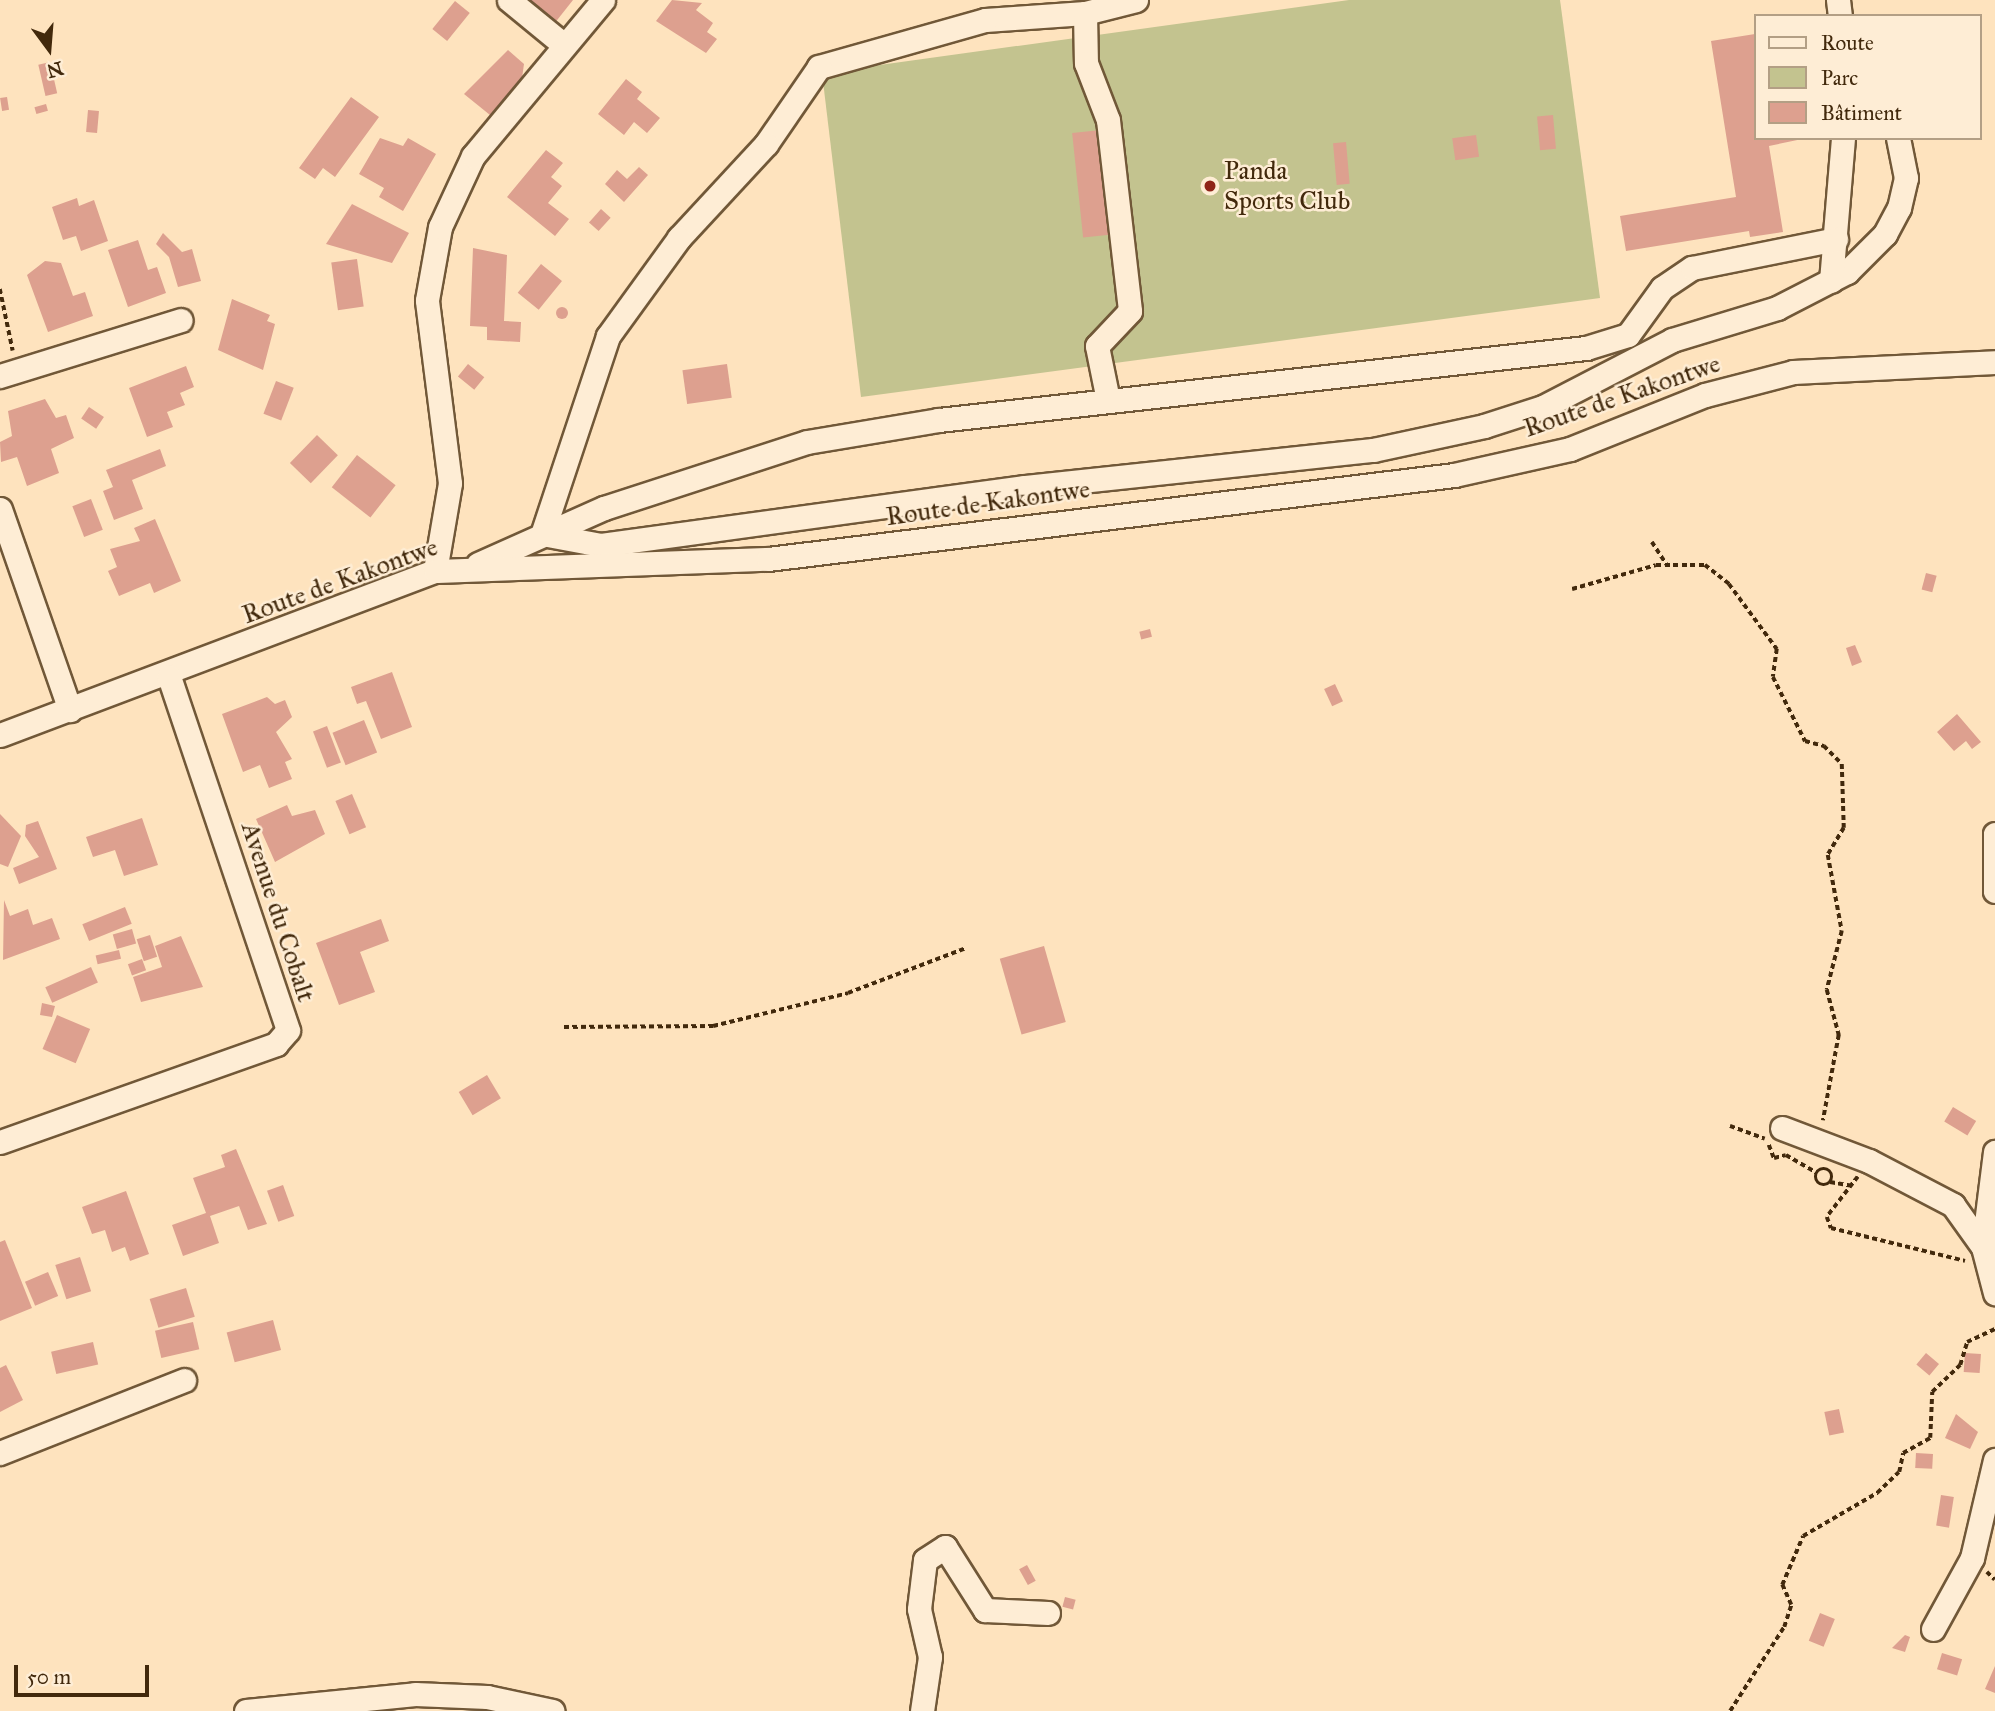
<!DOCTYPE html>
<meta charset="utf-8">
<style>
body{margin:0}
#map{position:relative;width:1995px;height:1711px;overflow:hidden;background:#fee3be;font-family:"IM FELL Great Primer",serif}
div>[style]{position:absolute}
.green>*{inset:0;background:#c3c38f}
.building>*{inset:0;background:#dda08f;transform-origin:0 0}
.round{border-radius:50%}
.path>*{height:3.5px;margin-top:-1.75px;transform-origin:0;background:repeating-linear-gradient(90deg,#42290c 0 5px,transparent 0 8.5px)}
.path>.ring{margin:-1.75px;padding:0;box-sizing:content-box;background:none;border:3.5px solid #42290c;border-radius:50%}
.roads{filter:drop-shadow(2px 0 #715838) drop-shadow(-2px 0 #715838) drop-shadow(0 2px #715838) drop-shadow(0 -2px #715838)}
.minor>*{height:23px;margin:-11.5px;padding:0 11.5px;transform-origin:11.5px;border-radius:11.5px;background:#feedd5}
.dots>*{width:19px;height:19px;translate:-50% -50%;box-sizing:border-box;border:4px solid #feedd5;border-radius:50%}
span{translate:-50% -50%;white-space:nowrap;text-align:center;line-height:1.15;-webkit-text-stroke:5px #feedd5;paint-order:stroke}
.poi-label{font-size:26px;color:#42290c}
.left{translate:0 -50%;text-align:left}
.street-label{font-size:26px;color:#42290c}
.legend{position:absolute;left:1754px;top:14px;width:228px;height:126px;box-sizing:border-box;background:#feedd5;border:2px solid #b39f85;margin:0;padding:9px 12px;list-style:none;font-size:21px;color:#42290c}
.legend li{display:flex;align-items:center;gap:14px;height:35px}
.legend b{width:35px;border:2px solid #b39f85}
.north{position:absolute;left:14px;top:14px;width:70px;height:70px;-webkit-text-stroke:5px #feedd5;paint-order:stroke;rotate:164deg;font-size:19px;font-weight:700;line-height:28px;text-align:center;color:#42290c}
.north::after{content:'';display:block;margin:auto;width:24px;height:32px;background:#42290c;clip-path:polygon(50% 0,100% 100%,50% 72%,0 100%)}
.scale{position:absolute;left:14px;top:1665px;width:135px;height:32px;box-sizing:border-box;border:4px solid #42290c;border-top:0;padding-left:9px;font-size:21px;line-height:24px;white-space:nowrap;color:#42290c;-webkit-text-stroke:5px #feedd5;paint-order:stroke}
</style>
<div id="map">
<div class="green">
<i style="clip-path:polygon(1349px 0,1560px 0,1600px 298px,861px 397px,822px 73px)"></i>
</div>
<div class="building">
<i style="clip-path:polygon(530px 0,573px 0,554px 24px)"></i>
<i style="clip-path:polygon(672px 0,702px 3px,696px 10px,713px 23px,707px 32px,717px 39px,706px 53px,656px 21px)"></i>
<i style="left:455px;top:1px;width:19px;height:36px;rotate:39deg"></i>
<i style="clip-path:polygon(1755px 34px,1755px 138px,1807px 138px,1769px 146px,1783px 232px,1750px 237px,1749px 231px,1626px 251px,1620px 216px,1736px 197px,1711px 41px)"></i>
<i style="clip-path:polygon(508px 50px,524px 64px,522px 78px,490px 115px,464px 94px)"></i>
<i style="left:50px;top:62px;width:32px;height:12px;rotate:77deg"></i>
<i style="clip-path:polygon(626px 79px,642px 92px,637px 99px,660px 118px,647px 133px,634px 122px,624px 135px,598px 114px)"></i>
<i style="left:7px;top:97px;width:13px;height:7px;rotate:81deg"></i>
<i style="clip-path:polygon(351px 97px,379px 117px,335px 177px,323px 168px,315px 179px,299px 168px)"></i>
<i style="left:46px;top:104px;width:7px;height:12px;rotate:74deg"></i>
<i style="left:88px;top:110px;width:11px;height:22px;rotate:5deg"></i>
<i style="left:1553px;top:115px;width:34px;height:16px;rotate:85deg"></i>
<i style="left:1101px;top:130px;width:105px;height:29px;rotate:84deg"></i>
<i style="left:1476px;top:135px;width:22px;height:24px;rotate:82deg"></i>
<i style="clip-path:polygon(380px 138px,403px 146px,408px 138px,436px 154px,403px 211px,379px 197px,384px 188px,359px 174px)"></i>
<i style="left:1346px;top:142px;width:42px;height:13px;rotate:85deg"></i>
<i style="clip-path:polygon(546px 150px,563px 163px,551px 177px,562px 186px,548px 203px,569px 219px,555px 236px,507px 197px)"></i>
<i style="clip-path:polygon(639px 167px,648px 175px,624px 202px,605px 184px,617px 170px,627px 179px)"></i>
<i style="clip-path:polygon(77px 198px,79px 206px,94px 200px,108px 241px,81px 251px,76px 236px,63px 240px,52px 207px)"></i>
<i style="clip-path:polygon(352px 204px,409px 233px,392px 263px,326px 244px)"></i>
<i style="left:601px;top:209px;width:13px;height:18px;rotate:42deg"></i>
<i style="clip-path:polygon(163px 233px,182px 252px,192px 249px,201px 281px,178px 287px,169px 257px,156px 244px)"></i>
<i style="clip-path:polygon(138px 240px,148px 270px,157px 267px,166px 293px,128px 307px,108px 250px)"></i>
<i style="clip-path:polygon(473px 248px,507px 255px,504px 321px,521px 322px,520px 342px,487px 340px,487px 327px,470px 326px)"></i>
<i style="left:357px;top:259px;width:48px;height:26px;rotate:82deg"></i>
<i style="clip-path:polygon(45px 261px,61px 263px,73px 296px,85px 292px,93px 316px,48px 332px,27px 275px)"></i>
<i style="left:541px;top:264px;width:27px;height:37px;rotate:39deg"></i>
<i style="clip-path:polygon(232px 299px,270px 315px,267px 321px,275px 324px,263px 370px,218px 350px)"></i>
<i class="round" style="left:556px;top:307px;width:12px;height:12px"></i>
<i style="left:468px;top:364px;width:21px;height:16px;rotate:39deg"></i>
<i style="left:727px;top:364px;width:34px;height:45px;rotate:82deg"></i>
<i style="clip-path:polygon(186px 366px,194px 387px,180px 393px,185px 405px,167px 412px,173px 427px,147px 437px,129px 388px)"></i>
<i style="left:276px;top:381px;width:19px;height:35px;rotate:21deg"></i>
<i style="clip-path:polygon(45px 399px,56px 418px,66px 415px,74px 438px,51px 449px,59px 473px,27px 486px,17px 457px,1px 462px,0 442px,12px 436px,8px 411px)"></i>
<i style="left:89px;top:407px;width:18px;height:14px;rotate:34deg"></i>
<i style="left:317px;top:435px;width:29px;height:39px;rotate:44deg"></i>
<i style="clip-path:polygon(160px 449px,166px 466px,132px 480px,143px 509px,114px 520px,103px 491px,113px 487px,106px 470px)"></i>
<i style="left:357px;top:455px;width:49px;height:41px;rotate:38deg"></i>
<i style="left:91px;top:499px;width:33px;height:20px;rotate:69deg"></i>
<i style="clip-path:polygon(155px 519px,181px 581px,154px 593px,150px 583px,119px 596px,108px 571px,117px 567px,110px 549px,140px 541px,134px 528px)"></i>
<i style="left:1926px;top:573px;width:11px;height:17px;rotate:15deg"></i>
<i style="left:1150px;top:629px;width:8px;height:11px;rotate:76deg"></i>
<i style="clip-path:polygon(1855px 645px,1862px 662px,1852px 666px,1846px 648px)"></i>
<i style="clip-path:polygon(392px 672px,412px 727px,381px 739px,366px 701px,357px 704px,351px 687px)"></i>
<i style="left:1335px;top:684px;width:19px;height:12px;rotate:65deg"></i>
<i style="clip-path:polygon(267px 697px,275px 704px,285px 700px,292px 717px,276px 732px,292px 759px,285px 762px,292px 779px,269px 788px,260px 765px,243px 772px,222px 714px)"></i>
<i style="clip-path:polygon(1957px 714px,1981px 742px,1972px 749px,1966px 741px,1954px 751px,1937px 732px)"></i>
<i style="left:364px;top:720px;width:35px;height:34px;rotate:68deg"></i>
<i style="left:327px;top:726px;width:39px;height:15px;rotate:69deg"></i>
<i style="left:352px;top:794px;width:36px;height:18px;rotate:67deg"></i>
<i style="clip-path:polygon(287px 805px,292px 816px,315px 810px,325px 834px,275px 862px,256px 819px)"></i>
<i style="clip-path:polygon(0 814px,21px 836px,8px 867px,0 864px)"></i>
<i style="clip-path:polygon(142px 818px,158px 865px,124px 876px,115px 850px,93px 857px,86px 837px)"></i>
<i style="clip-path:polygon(38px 821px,57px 869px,19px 884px,13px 868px,39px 857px,25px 836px,26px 825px)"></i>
<i style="clip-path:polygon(4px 900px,10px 916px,28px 909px,33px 925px,52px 918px,60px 939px,3px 960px)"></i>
<i style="left:125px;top:907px;width:18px;height:46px;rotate:68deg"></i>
<i style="clip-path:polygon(381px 919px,389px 941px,360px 952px,375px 992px,339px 1005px,316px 943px)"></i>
<i style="left:132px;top:929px;width:15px;height:20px;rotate:74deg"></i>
<i style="left:150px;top:935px;width:23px;height:14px;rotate:72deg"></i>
<i style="clip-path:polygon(181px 936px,203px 987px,141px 1002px,133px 977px,162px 967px,155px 946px)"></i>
<i style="left:1044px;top:946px;width:79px;height:46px;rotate:74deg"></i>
<i style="left:119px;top:950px;width:9px;height:24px;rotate:77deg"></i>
<i style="left:142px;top:959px;width:12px;height:15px;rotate:70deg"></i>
<i style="left:91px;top:967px;width:17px;height:50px;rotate:66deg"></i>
<i style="clip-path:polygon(42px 1003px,55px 1006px,52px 1017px,40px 1015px)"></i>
<i style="left:57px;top:1015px;width:36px;height:37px;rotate:23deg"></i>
<i style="left:487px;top:1075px;width:27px;height:33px;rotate:59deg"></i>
<i style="left:1953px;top:1107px;width:27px;height:17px;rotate:31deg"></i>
<i style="clip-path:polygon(236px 1149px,267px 1224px,248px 1230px,239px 1206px,210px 1216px,219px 1243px,183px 1256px,172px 1225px,206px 1213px,193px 1178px,225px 1167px,221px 1155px)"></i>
<i style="left:283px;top:1185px;width:33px;height:17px;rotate:70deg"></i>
<i style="clip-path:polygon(126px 1191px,149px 1254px,130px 1261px,125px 1247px,112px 1252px,105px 1230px,92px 1234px,82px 1207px)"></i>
<i style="clip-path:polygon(5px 1240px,32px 1308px,0 1321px,0 1242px)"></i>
<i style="left:80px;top:1257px;width:36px;height:26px;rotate:72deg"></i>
<i style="left:48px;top:1272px;width:26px;height:25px;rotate:67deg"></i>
<i style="left:186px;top:1288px;width:30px;height:38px;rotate:73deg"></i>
<i style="left:273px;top:1320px;width:31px;height:48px;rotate:75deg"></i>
<i style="left:193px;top:1322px;width:28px;height:39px;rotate:77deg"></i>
<i style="left:93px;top:1342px;width:23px;height:43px;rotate:77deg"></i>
<i style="left:1926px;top:1353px;width:17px;height:15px;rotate:40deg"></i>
<i style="left:1965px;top:1353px;width:16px;height:19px;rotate:4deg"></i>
<i style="clip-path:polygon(6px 1365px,23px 1400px,0 1412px,0 1368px)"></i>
<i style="left:1839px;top:1409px;width:24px;height:15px;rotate:78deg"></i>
<i style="clip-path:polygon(1956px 1414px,1978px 1432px,1970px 1449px,1945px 1438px)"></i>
<i style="left:1916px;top:1453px;width:17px;height:15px;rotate:3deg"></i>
<i style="left:1941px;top:1495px;width:13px;height:31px;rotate:9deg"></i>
<i style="left:1027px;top:1565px;width:18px;height:9px;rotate:61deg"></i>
<i style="left:1065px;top:1597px;width:11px;height:10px;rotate:15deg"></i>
<i style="left:1820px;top:1613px;width:16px;height:30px;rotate:22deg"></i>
<i style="clip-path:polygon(1905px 1635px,1910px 1637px,1905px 1652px,1892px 1648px)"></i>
<i style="left:1942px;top:1653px;width:21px;height:17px;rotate:17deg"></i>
<i style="clip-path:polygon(1995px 1666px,1995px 1693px,1985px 1689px)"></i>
</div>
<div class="path">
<i style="left:0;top:289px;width:63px;rotate:78.2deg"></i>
<i style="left:1652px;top:542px;width:27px;rotate:57deg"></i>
<i style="left:1572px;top:589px;width:87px;rotate:-15.9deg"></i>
<i style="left:1656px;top:565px;width:49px"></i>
<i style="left:1705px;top:565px;width:31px;rotate:38deg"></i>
<i style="left:1729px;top:584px;width:81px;rotate:53.6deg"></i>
<i style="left:1777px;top:649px;width:28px;rotate:98deg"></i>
<i style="left:1773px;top:677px;width:72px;rotate:63.4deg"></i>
<i style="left:1805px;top:741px;width:20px;rotate:15deg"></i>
<i style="left:1824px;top:746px;width:25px;rotate:45deg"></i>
<i style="left:1842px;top:764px;width:64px;rotate:88.2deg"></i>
<i style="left:1844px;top:828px;width:31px;rotate:121deg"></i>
<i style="left:1828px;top:855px;width:77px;rotate:79.6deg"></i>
<i style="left:1842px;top:931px;width:61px;rotate:104.3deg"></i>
<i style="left:1827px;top:990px;width:47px;rotate:75.1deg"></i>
<i style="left:1839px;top:1035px;width:87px;rotate:100.5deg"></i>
<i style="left:564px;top:1027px;width:149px;rotate:-0.4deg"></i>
<i style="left:713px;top:1026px;width:139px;rotate:-13.7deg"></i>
<i style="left:848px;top:993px;width:126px;rotate:-20.9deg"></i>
<i style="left:1730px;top:1126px;width:37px;rotate:20deg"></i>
<i style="left:1769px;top:1145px;width:14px;rotate:69deg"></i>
<i style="left:1774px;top:1158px;width:12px;rotate:-14deg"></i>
<i style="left:1786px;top:1155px;width:36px;rotate:30deg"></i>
<i class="ring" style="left:1816px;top:1169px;width:12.5px;height:12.5px"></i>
<i style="left:1858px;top:1177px;width:51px;rotate:127.8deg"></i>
<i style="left:1827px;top:1217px;width:12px;rotate:70deg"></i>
<i style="left:1831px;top:1228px;width:138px;rotate:13.8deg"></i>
<i style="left:1830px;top:1182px;width:22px;rotate:10deg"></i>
<i style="left:1987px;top:1572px;width:11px;rotate:45deg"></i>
<i style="left:1730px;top:1711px;width:100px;rotate:-57.3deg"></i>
<i style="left:1784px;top:1627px;width:23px;rotate:-72deg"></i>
<i style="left:1791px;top:1605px;width:22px;rotate:-114deg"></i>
<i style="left:1782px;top:1585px;width:53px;rotate:-66.8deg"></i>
<i style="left:1803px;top:1536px;width:86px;rotate:-30.2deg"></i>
<i style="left:1877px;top:1493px;width:30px;rotate:-44deg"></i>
<i style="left:1899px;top:1472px;width:19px;rotate:-78deg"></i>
<i style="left:1903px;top:1453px;width:31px;rotate:-29deg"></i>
<i style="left:1930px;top:1438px;width:46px;rotate:-87.5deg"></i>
<i style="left:1932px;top:1392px;width:39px;rotate:-44deg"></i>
<i style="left:1960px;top:1365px;width:24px;rotate:-73deg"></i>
<i style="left:1967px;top:1342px;width:31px;rotate:-25deg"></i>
</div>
<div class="roads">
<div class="minor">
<i style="left:509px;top:0;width:71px;rotate:39.3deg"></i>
<i style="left:1136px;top:0;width:53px;rotate:165.7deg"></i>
<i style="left:1085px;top:13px;width:100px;rotate:176deg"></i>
<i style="left:985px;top:20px;width:173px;rotate:164.2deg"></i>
<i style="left:819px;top:67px;width:93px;rotate:124.5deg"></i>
<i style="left:766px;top:144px;width:128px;rotate:132.8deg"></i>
<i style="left:679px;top:238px;width:121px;rotate:125.9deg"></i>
<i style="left:608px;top:336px;width:209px;rotate:108.4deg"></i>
<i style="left:542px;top:534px;width:60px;rotate:10.6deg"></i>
<i style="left:601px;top:545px;width:428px;rotate:-7.8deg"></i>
<i style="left:1025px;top:487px;width:350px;rotate:-6.1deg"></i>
<i style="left:1373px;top:450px;width:114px;rotate:-12.2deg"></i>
<i style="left:1484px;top:426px;width:62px;rotate:-17.9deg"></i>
<i style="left:1543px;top:407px;width:145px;rotate:-27.4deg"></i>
<i style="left:1672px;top:340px;width:110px;rotate:-16.9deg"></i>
<i style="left:1777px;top:308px;width:79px;rotate:-27.2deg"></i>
<i style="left:1847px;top:272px;width:54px;rotate:-45deg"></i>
<i style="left:1885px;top:234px;width:30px;rotate:-62deg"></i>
<i style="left:1899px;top:208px;width:31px;rotate:-77deg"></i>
<i style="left:1906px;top:178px;width:41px;rotate:-101.3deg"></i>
<i style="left:1838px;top:0;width:16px;rotate:83deg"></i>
<i style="left:1085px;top:13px;width:50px;rotate:88.9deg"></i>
<i style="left:1086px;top:63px;width:61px;rotate:68.9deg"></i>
<i style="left:1108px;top:120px;width:192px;rotate:83.4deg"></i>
<i style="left:1130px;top:311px;width:48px;rotate:133.3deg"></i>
<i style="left:1097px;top:346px;width:55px;rotate:78.5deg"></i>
<i style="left:1831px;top:281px;width:144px;rotate:-85.2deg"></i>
<i style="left:0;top:376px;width:189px;rotate:-17.2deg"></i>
<i style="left:0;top:509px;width:213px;rotate:70.8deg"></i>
<i style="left:478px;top:564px;width:138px;rotate:-24deg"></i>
<i style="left:604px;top:508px;width:213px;rotate:-18deg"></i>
<i style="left:807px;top:442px;width:134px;rotate:-9.5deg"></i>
<i style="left:939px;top:420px;width:651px;rotate:-6.35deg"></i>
<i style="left:1586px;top:348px;width:44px;rotate:-17.2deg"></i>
<i style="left:1628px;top:335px;width:58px;rotate:-54.1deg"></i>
<i style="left:1662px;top:288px;width:36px;rotate:-34deg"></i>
<i style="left:1692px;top:268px;width:147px;rotate:-11.4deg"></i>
<i style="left:435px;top:571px;width:89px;rotate:-80.3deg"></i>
<i style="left:450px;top:483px;width:184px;rotate:-97.2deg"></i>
<i style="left:427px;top:300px;width:74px;rotate:-79.9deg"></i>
<i style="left:440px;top:227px;width:78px;rotate:-65.1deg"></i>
<i style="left:473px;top:156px;width:203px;rotate:-50.2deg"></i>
<i style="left:0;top:735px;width:465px;rotate:-20.7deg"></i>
<i style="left:435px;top:571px;width:333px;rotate:-2.1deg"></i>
<i style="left:768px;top:559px;width:691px;rotate:-6.98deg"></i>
<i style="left:1454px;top:475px;width:119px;rotate:-12.6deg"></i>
<i style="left:1570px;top:449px;width:145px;rotate:-21.8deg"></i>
<i style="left:1705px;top:395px;width:91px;rotate:-14.6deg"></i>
<i style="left:1793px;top:372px;width:202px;rotate:-2.8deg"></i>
<i style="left:1995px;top:834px;width:57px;rotate:90deg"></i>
<i style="left:1782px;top:1128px;width:93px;rotate:20.8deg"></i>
<i style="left:1869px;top:1161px;width:95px;rotate:27.6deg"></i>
<i style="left:1953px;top:1205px;width:52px;rotate:54.5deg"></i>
<i style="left:1983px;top:1247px;width:48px;rotate:75.4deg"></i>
<i style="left:0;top:1142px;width:293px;rotate:-19.5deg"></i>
<i style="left:276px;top:1044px;width:18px;rotate:-49deg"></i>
<i style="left:288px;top:1030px;width:373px;rotate:-108.6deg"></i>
<i style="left:1983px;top:1247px;width:96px;rotate:-82.8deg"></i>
<i style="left:0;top:1453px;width:198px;rotate:-21.6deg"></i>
<i style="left:1933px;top:1629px;width:81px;rotate:-61.2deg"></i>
<i style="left:1972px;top:1558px;width:101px;rotate:-76.8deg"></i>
<i style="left:246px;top:1711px;width:170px;rotate:-5.7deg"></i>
<i style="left:415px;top:1694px;width:72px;rotate:2.4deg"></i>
<i style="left:487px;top:1697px;width:67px;rotate:12deg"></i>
<i style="left:922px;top:1711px;width:55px;rotate:-81.6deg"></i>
<i style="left:930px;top:1657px;width:49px;rotate:-102.9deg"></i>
<i style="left:919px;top:1609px;width:49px;rotate:-83deg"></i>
<i style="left:925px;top:1560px;width:24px;rotate:-33deg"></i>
<i style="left:945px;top:1547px;width:75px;rotate:57.6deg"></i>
<i style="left:985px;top:1610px;width:63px;rotate:2.7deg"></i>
</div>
</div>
<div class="dots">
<i style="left:1210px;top:186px;background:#8f2418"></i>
</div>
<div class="poi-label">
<span class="left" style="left:1224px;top:186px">Panda<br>Sports Club</span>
</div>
<div class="street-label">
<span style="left:1622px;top:396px;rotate:-19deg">Route de Kakontwe</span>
<span style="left:988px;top:503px;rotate:-8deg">Route de Kakontwe</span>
<span style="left:340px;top:581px;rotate:-20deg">Route de Kakontwe</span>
<span style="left:278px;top:912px;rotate:72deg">Avenue du Cobalt</span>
</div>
<ul class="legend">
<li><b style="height:9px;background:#feedd5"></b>Route</li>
<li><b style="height:19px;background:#c3c38f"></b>Parc</li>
<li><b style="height:19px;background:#dda08f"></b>Bâtiment</li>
</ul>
<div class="north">N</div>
<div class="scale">50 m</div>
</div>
